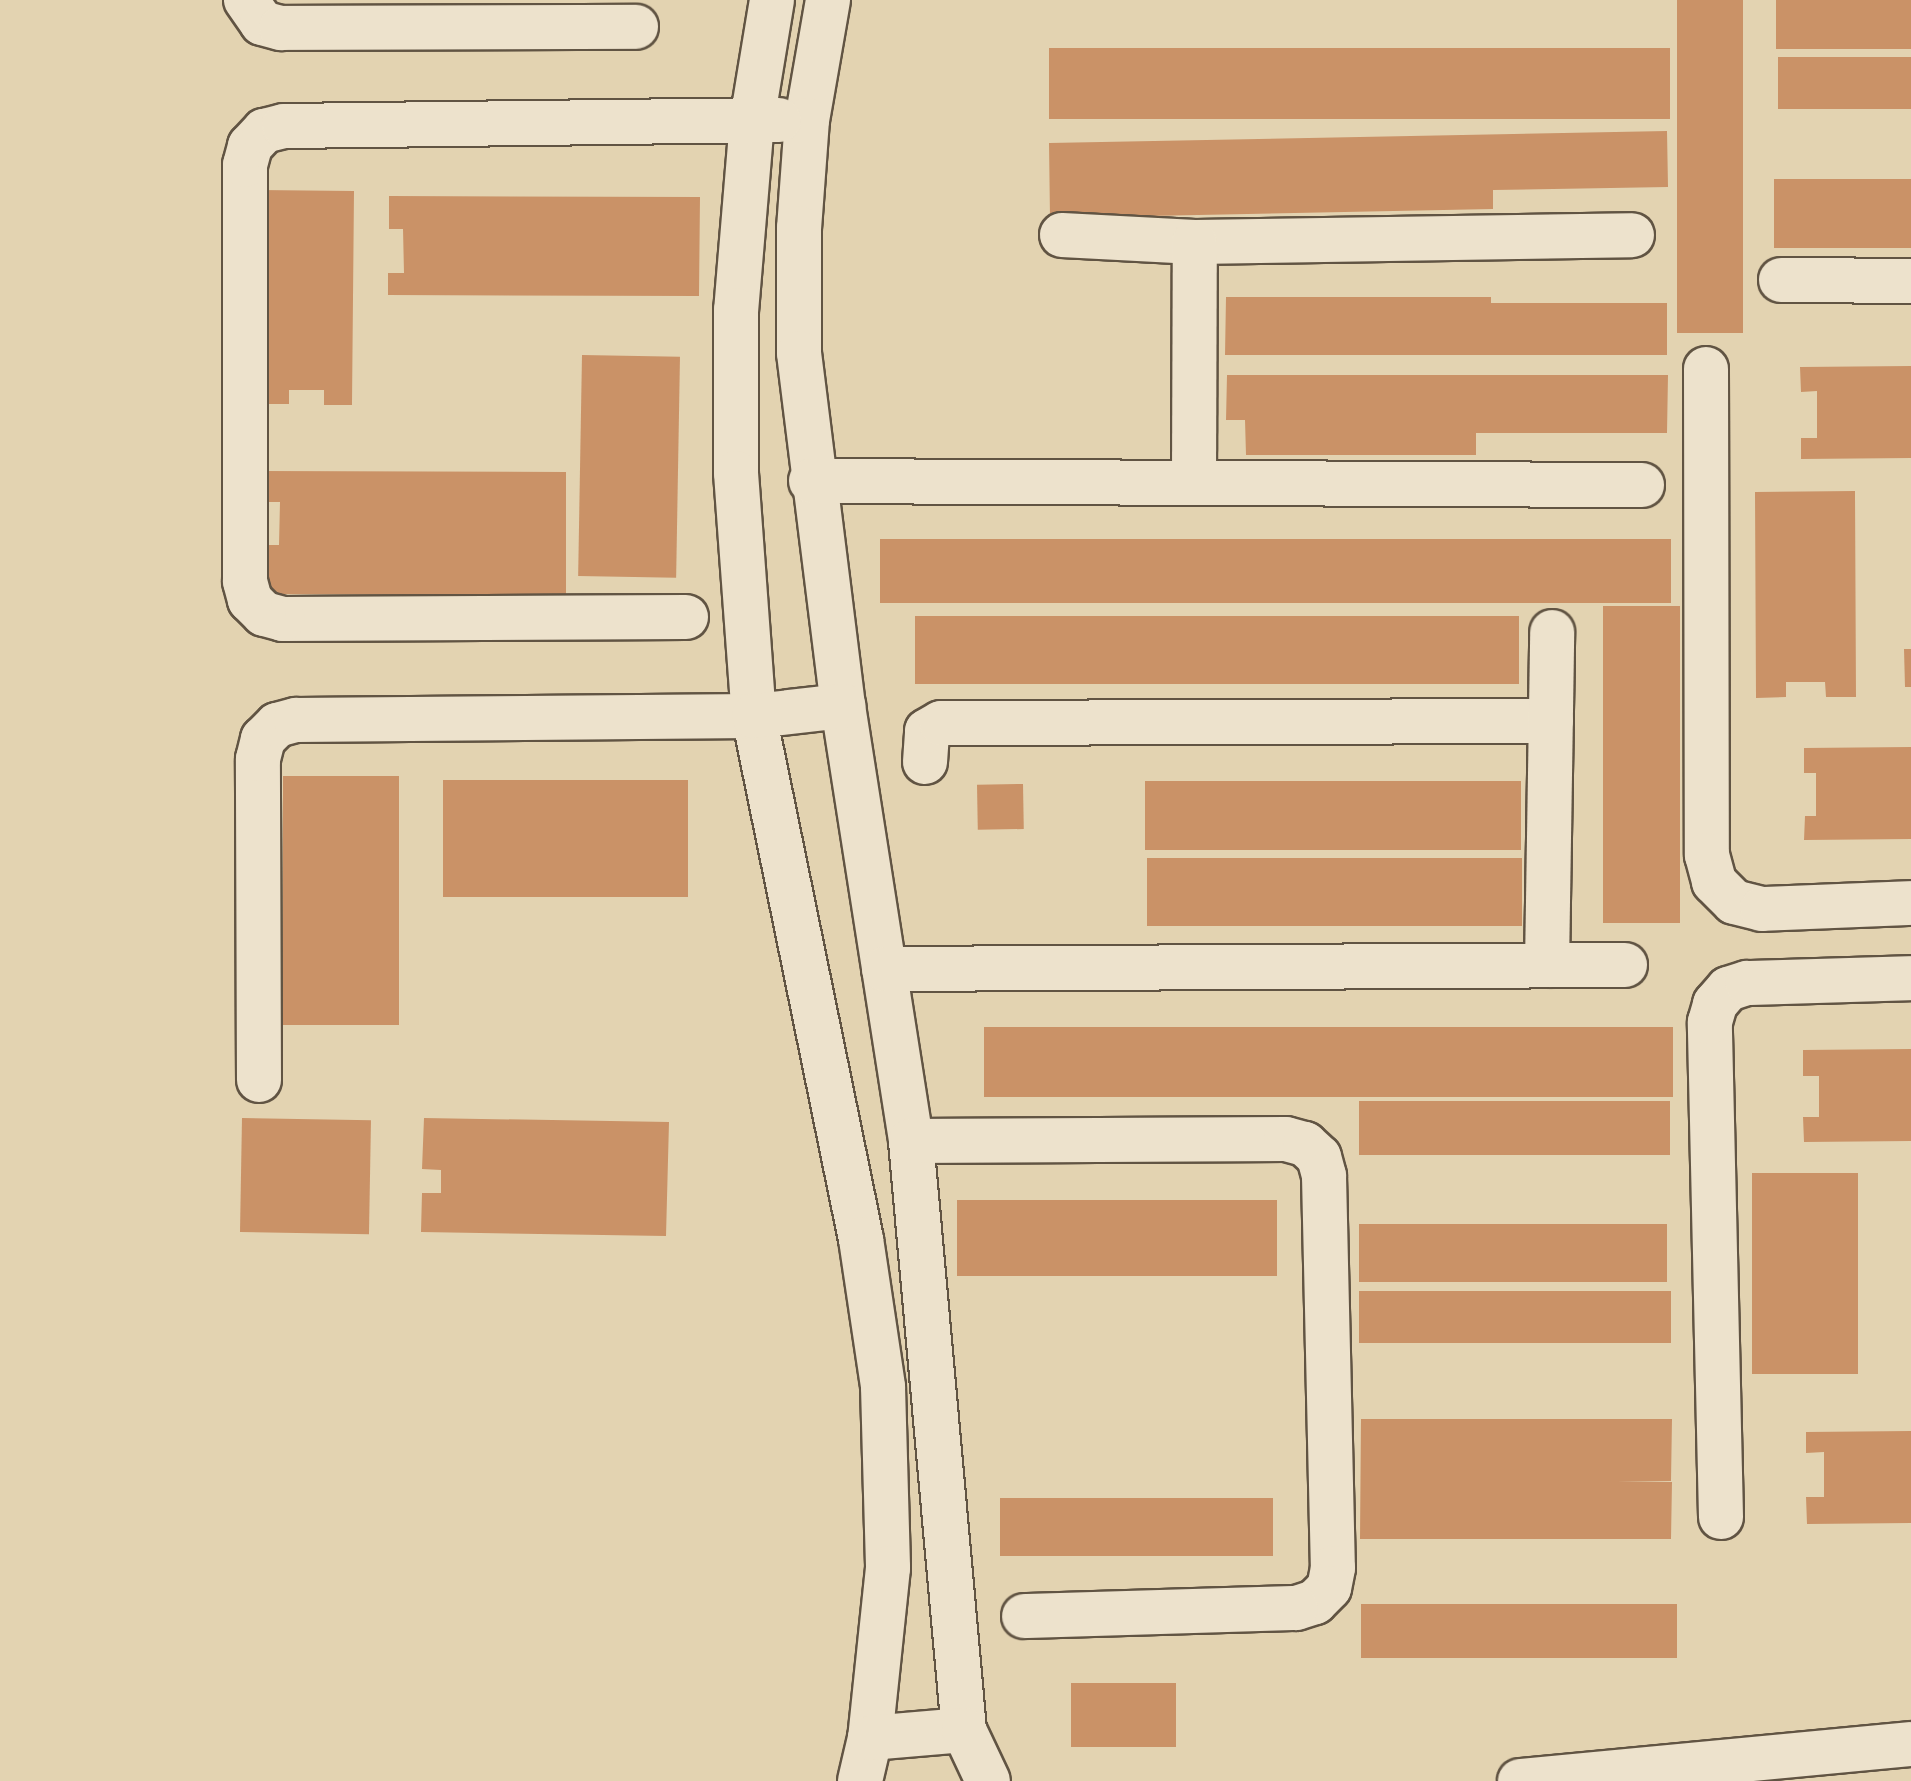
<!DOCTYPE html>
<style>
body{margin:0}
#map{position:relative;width:1911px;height:1781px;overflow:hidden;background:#e3d3b1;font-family:Alegreya,serif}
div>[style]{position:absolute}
.building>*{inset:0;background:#ca9267;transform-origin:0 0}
.roads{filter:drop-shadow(2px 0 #615443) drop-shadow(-2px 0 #615443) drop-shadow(0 2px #615443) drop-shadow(0 -2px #615443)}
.minor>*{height:44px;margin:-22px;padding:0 22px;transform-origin:22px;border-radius:22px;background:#ede2cc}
span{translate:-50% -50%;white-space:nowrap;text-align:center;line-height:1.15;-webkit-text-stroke:6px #ede2cc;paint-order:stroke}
</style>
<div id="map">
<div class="building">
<i style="left:1677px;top:0;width:66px;height:333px"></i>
<i style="left:1776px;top:0;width:135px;height:49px"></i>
<i style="left:1670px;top:48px;width:71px;height:621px;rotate:90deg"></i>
<i style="left:1911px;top:57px;width:52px;height:133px;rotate:90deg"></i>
<i style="clip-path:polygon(1667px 131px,1668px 187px,1493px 190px,1493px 209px,1050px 218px,1049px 143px)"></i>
<i style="left:1911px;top:179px;width:69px;height:137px;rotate:90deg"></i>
<i style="clip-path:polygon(258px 190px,354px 191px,352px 405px,324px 405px,324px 390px,289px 390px,289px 404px,256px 404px)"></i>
<i style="clip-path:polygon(389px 196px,700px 197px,699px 296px,388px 295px,388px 273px,404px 273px,403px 229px,389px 229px)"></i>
<i style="clip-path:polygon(1226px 297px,1491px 297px,1491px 303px,1667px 303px,1667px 355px,1225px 355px)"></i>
<i style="left:582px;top:355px;width:98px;height:221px;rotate:1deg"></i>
<i style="clip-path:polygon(1911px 366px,1911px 458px,1801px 459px,1801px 438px,1817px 438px,1817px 391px,1801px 392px,1800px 367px)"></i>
<i style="clip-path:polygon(1227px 375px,1668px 375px,1667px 433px,1476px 433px,1476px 455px,1246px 455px,1245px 420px,1226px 420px)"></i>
<i style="clip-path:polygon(258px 471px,566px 472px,566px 595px,258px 594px,258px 545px,279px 545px,280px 502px,258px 502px)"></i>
<i style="clip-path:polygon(1855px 491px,1856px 697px,1826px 697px,1825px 682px,1786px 682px,1786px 697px,1756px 698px,1755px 492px)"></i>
<i style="left:880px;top:539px;width:791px;height:64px"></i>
<i style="left:1603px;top:606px;width:77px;height:317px"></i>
<i style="left:915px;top:616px;width:604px;height:68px"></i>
<i style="clip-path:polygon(1904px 649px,1911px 649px,1911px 687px,1905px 687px)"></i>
<i style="clip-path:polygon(1911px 747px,1911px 839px,1804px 840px,1805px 816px,1816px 816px,1816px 773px,1804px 773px,1804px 748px)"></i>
<i style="left:283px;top:776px;width:116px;height:249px"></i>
<i style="left:443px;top:780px;width:245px;height:117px"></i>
<i style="left:1145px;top:781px;width:376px;height:69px"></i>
<i style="left:1023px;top:784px;width:45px;height:46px;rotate:89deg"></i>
<i style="left:1147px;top:858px;width:375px;height:68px"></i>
<i style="left:984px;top:1027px;width:689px;height:70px"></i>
<i style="clip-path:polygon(1911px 1049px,1911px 1141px,1804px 1142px,1803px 1117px,1819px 1117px,1819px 1076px,1803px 1076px,1803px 1050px)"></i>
<i style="left:1359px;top:1101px;width:311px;height:54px"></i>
<i style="left:242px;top:1118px;width:129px;height:114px;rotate:1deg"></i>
<i style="clip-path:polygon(424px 1118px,669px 1122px,666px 1236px,421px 1232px,422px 1193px,441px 1193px,441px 1170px,422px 1169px)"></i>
<i style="left:1858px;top:1173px;width:201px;height:106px;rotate:90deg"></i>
<i style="left:957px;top:1200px;width:320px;height:76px"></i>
<i style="left:1359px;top:1224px;width:308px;height:58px"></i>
<i style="left:1359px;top:1291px;width:312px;height:52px"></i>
<i style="clip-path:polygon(1361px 1419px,1672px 1419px,1671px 1481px,1617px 1481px,1672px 1482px,1671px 1539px,1360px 1539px)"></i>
<i style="clip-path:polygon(1911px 1431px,1911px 1523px,1807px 1524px,1806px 1497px,1824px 1497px,1824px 1452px,1806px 1453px,1806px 1432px)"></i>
<i style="left:1000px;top:1498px;width:273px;height:58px"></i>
<i style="left:1677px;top:1604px;width:54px;height:316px;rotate:90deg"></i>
<i style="left:1071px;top:1683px;width:105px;height:64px"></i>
</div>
<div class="roads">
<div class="minor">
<i style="left:246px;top:0;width:28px;rotate:55deg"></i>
<i style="left:262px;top:23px;width:20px;rotate:15deg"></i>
<i style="left:281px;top:28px;width:355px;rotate:-0.2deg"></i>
<i style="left:772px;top:0;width:123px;rotate:99.4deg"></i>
<i style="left:752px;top:121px;width:190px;rotate:94.8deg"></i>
<i style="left:736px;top:310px;width:163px;rotate:90deg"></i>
<i style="left:736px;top:473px;width:244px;rotate:85.8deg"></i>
<i style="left:754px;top:716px;width:534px;rotate:78.44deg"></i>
<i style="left:861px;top:1239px;width:150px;rotate:81.5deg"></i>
<i style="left:883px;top:1387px;width:181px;rotate:88.4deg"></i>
<i style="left:888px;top:1568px;width:171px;rotate:96deg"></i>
<i style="left:828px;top:0;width:122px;rotate:99.9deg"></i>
<i style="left:807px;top:120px;width:108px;rotate:94.2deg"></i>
<i style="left:799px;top:228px;width:125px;rotate:90deg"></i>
<i style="left:799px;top:353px;width:356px;rotate:82.9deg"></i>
<i style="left:843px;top:706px;width:440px;rotate:81.1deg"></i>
<i style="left:911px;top:1141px;width:591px;rotate:84.86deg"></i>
<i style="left:1062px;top:235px;width:133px;rotate:3deg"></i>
<i style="left:1195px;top:242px;width:437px;rotate:-0.9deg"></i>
<i style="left:1781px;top:280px;width:130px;rotate:0.4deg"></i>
<i style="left:1706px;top:369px;width:486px;rotate:89.9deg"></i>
<i style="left:1707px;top:855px;width:28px;rotate:75deg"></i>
<i style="left:1714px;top:882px;width:28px;rotate:45deg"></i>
<i style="left:1734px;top:902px;width:29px;rotate:14deg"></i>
<i style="left:1762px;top:909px;width:149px;rotate:-2.3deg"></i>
<i style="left:1194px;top:479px;width:237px;rotate:-89.8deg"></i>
<i style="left:811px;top:481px;width:831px;rotate:0.28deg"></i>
<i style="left:686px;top:617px;width:403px;rotate:179.7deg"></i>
<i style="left:283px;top:619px;width:20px;rotate:-165deg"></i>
<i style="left:264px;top:614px;width:20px;rotate:-135deg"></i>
<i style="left:250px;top:600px;width:20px;rotate:-105deg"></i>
<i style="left:245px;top:581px;width:416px;rotate:-90deg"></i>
<i style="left:245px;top:165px;width:20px;rotate:-75deg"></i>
<i style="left:250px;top:146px;width:21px;rotate:-47deg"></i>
<i style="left:264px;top:131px;width:21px;rotate:-14deg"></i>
<i style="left:284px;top:126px;width:495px;rotate:-0.7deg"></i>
<i style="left:925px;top:762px;width:31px;rotate:-86deg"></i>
<i style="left:927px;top:731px;width:16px;rotate:-30deg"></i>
<i style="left:941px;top:723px;width:610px;rotate:-0.19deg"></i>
<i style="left:1547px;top:965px;width:333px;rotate:-89.1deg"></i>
<i style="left:884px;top:969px;width:741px;rotate:-0.31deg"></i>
<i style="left:259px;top:1080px;width:321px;rotate:-90.2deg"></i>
<i style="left:258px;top:759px;width:21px;rotate:-76deg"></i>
<i style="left:263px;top:739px;width:20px;rotate:-45deg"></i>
<i style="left:277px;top:725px;width:20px;rotate:-15deg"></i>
<i style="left:296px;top:720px;width:458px;rotate:-0.5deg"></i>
<i style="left:754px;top:716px;width:90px;rotate:-6.4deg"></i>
<i style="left:911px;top:1141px;width:375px;rotate:-0.3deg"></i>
<i style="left:1286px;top:1139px;width:20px;rotate:15deg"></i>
<i style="left:1305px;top:1144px;width:19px;rotate:43deg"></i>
<i style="left:1319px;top:1157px;width:20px;rotate:75deg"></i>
<i style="left:1324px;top:1176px;width:392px;rotate:88.7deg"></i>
<i style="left:1333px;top:1568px;width:20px;rotate:101deg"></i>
<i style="left:1329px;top:1588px;width:20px;rotate:135deg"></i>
<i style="left:1315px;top:1602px;width:20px;rotate:162deg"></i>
<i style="left:1296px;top:1608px;width:272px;rotate:178.3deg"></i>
<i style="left:1721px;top:1517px;width:495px;rotate:-91.3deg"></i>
<i style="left:1710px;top:1022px;width:19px;rotate:-74deg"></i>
<i style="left:1715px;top:1004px;width:20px;rotate:-49deg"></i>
<i style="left:1728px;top:989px;width:20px;rotate:-18deg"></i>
<i style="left:1747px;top:983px;width:164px;rotate:-1.7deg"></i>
<i style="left:860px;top:1781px;width:44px;rotate:-76.9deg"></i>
<i style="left:870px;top:1738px;width:94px;rotate:-4.9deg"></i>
<i style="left:964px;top:1730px;width:56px;rotate:64.8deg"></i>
<i style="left:1520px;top:1781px;width:393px;rotate:-5.4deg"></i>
</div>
</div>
</div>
